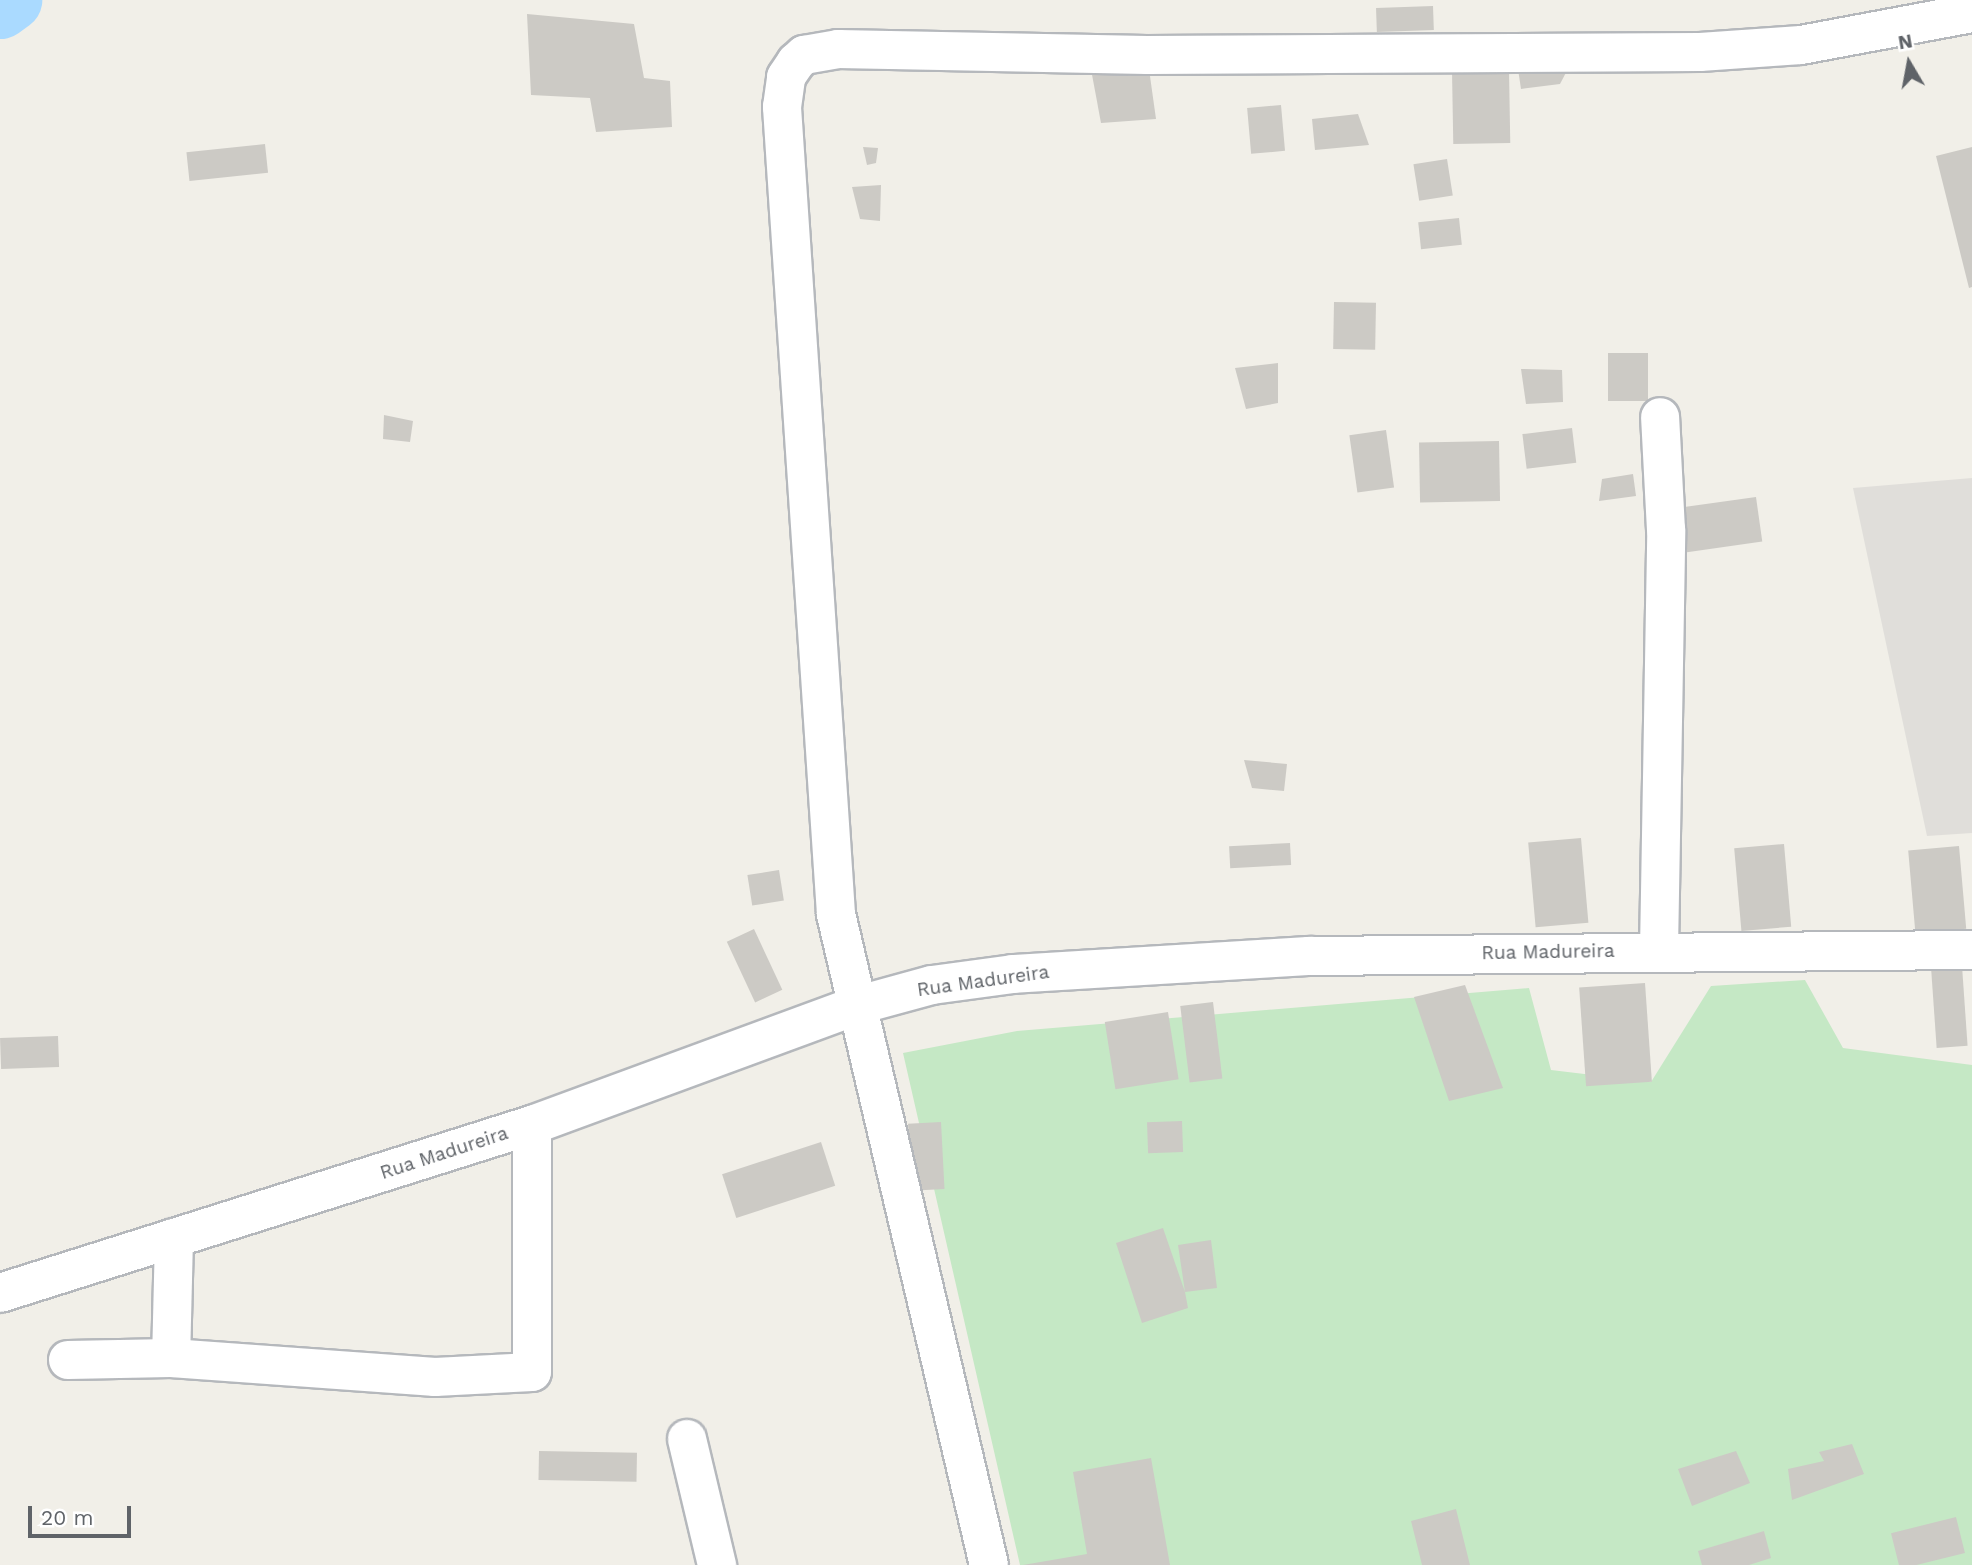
<!DOCTYPE html>
<style>
body{margin:0}
#map{position:relative;width:1972px;height:1565px;overflow:hidden;background:#f1efe8;font-family:"Work Sans",sans-serif}
div>[style]{position:absolute}
.industrial>*{inset:0;background:#e0deda}
.green>*{inset:0;background:#c5e8c5}
.river>*{height:61px;margin:-30.5px;padding:0 30.5px;transform-origin:30.5px;border-radius:30.5px;background:#aadaff}
.building>*{inset:0;background:#cccac5;transform-origin:0 0}
.roads{filter:drop-shadow(2px 0 #b5b8bc) drop-shadow(-2px 0 #b5b8bc) drop-shadow(0 2px #b5b8bc) drop-shadow(0 -2px #b5b8bc)}
.street>*{height:38px;margin:-19px;padding:0 19px;transform-origin:19px;border-radius:19px;background:#fff}
span{translate:-50% -50%;white-space:nowrap;text-align:center;line-height:1.15;-webkit-text-stroke:5px #fff;paint-order:stroke}
.street-label{font-size:19px;color:#5f6368}
.north{position:absolute;left:1874px;top:28px;width:70px;height:70px;-webkit-text-stroke:5px #fff;paint-order:stroke;rotate:350deg;font-size:19px;font-weight:700;line-height:28px;text-align:center;color:#5f6368}
.north::after{content:'';display:block;margin:auto;width:24px;height:32px;background:#5f6368;clip-path:polygon(50% 0,100% 100%,50% 72%,0 100%)}
.scale{position:absolute;left:28px;top:1506px;width:103px;height:32px;box-sizing:border-box;border:4px solid #5f6368;border-top:0;padding-left:9px;font-size:21px;line-height:24px;white-space:nowrap;color:#5f6368;-webkit-text-stroke:5px #fff;paint-order:stroke}
</style>
<div id="map">
<div class="industrial">
<i style="clip-path:polygon(1972px 478px,1972px 833px,1927px 836px,1853px 488px)"></i>
</div>
<div class="green">
<i style="clip-path:polygon(1805px 980px,1843px 1048px,1972px 1065px,1972px 1565px,1020px 1565px,903px 1053px,1017px 1031px,1529px 988px,1551px 1070px,1651px 1082px,1711px 986px)"></i>
</div>
<div class="river">
<i style="left:0;top:8px;width:14px;rotate:-36deg"></i>
</div>
<div class="building">
<i style="left:1433px;top:6px;width:24px;height:57px;rotate:88deg"></i>
<i style="clip-path:polygon(527px 14px,634px 24px,644px 78px,670px 81px,672px 127px,596px 132px,590px 98px,531px 95px)"></i>
<i style="clip-path:polygon(1088px 53px,1147px 55px,1156px 119px,1101px 123px)"></i>
<i style="clip-path:polygon(1571px 63px,1560px 84px,1521px 89px,1518px 69px)"></i>
<i style="left:1509px;top:70px;width:73px;height:57px;rotate:89deg"></i>
<i style="left:1281px;top:105px;width:46px;height:34px;rotate:85deg"></i>
<i style="clip-path:polygon(1358px 114px,1369px 145px,1315px 150px,1312px 119px)"></i>
<i style="left:265px;top:144px;width:29px;height:79px;rotate:84deg"></i>
<i style="clip-path:polygon(863px 147px,878px 148px,876px 163px,867px 165px)"></i>
<i style="clip-path:polygon(1972px 147px,1972px 287px,1969px 288px,1936px 156px)"></i>
<i style="left:1447px;top:159px;width:37px;height:34px;rotate:81deg"></i>
<i style="clip-path:polygon(881px 185px,880px 221px,860px 219px,852px 187px)"></i>
<i style="left:1459px;top:218px;width:27px;height:41px;rotate:84deg"></i>
<i style="left:1334px;top:302px;width:42px;height:47px;rotate:1deg"></i>
<i style="left:1608px;top:353px;width:40px;height:48px"></i>
<i style="clip-path:polygon(1278px 363px,1278px 403px,1246px 409px,1235px 368px)"></i>
<i style="clip-path:polygon(1521px 369px,1562px 370px,1563px 402px,1526px 404px)"></i>
<i style="clip-path:polygon(384px 415px,413px 421px,410px 442px,383px 439px)"></i>
<i style="left:1572px;top:428px;width:35px;height:50px;rotate:83deg"></i>
<i style="left:1386px;top:430px;width:58px;height:37px;rotate:82deg"></i>
<i style="left:1499px;top:441px;width:60px;height:80px;rotate:89deg"></i>
<i style="clip-path:polygon(1633px 474px,1636px 496px,1599px 501px,1602px 479px)"></i>
<i style="left:1756px;top:497px;width:45px;height:76px;rotate:82deg"></i>
<i style="clip-path:polygon(1244px 760px,1287px 764px,1284px 791px,1252px 788px)"></i>
<i style="left:1581px;top:838px;width:85px;height:53px;rotate:85deg"></i>
<i style="left:1290px;top:843px;width:22px;height:61px;rotate:87deg"></i>
<i style="left:1784px;top:844px;width:83px;height:50px;rotate:85deg"></i>
<i style="left:1959px;top:846px;width:83px;height:51px;rotate:85deg"></i>
<i style="left:779px;top:870px;width:31px;height:32px;rotate:81deg"></i>
<i style="left:754px;top:929px;width:67px;height:30px;rotate:65deg"></i>
<i style="left:1962px;top:966px;width:80px;height:31px;rotate:86deg"></i>
<i style="left:1645px;top:983px;width:99px;height:66px;rotate:86deg"></i>
<i style="clip-path:polygon(1465px 985px,1503px 1088px,1449px 1101px,1414px 997px)"></i>
<i style="left:1213px;top:1002px;width:77px;height:33px;rotate:83deg"></i>
<i style="left:1168px;top:1012px;width:68px;height:64px;rotate:81deg"></i>
<i style="left:58px;top:1036px;width:31px;height:58px;rotate:88deg"></i>
<i style="left:1182px;top:1121px;width:31px;height:35px;rotate:88deg"></i>
<i style="left:941px;top:1122px;width:67px;height:33px;rotate:87deg"></i>
<i style="left:821px;top:1142px;width:46px;height:104px;rotate:72deg"></i>
<i style="clip-path:polygon(1163px 1228px,1185px 1292px,1178px 1245px,1211px 1240px,1217px 1288px,1185px 1292px,1188px 1308px,1142px 1323px,1116px 1243px)"></i>
<i style="clip-path:polygon(1852px 1444px,1864px 1474px,1792px 1500px,1788px 1469px,1824px 1461px,1819px 1452px)"></i>
<i style="left:539px;top:1451px;width:98px;height:29px;rotate:1deg"></i>
<i style="clip-path:polygon(1736px 1451px,1750px 1483px,1692px 1506px,1678px 1469px)"></i>
<i style="clip-path:polygon(1151px 1458px,1170px 1565px,1023px 1565px,1087px 1554px,1073px 1472px)"></i>
<i style="clip-path:polygon(1456px 1509px,1470px 1565px,1422px 1565px,1411px 1521px)"></i>
<i style="left:1956px;top:1517px;width:37px;height:67px;rotate:76deg"></i>
<i style="clip-path:polygon(1764px 1531px,1771px 1558px,1749px 1565px,1702px 1565px,1698px 1551px)"></i>
</div>
<div class="roads">
<div class="street">
<i style="left:1659px;top:950px;width:420px;rotate:-89deg"></i>
<i style="left:1666px;top:530px;width:113px;rotate:-93deg"></i>
<i style="left:174px;top:1238px;width:120px;rotate:91.4deg"></i>
<i style="left:171px;top:1358px;width:265px;rotate:4.1deg"></i>
<i style="left:435px;top:1377px;width:97px;rotate:-3deg"></i>
<i style="left:532px;top:1372px;width:247px;rotate:-90deg"></i>
<i style="left:0;top:1293px;width:558px;rotate:-17.53deg"></i>
<i style="left:532px;top:1125px;width:344px;rotate:-20.2deg"></i>
<i style="left:855px;top:1006px;width:80px;rotate:-15.3deg"></i>
<i style="left:932px;top:985px;width:82px;rotate:-7.7deg"></i>
<i style="left:1013px;top:974px;width:297px;rotate:-3.5deg"></i>
<i style="left:1309px;top:956px;width:663px;rotate:-0.52deg"></i>
<i style="left:68px;top:1360px;width:103px;rotate:-1.1deg"></i>
<i style="left:687px;top:1439px;width:130px;rotate:76.6deg"></i>
<i style="left:989px;top:1565px;width:669px;rotate:-103.23deg"></i>
<i style="left:836px;top:914px;width:809px;rotate:-93.83deg"></i>
<i style="left:782px;top:107px;width:30px;rotate:-82deg"></i>
<i style="left:786px;top:77px;width:18px;rotate:-56deg"></i>
<i style="left:796px;top:62px;width:11px;rotate:-41deg"></i>
<i style="left:804px;top:55px;width:35px;rotate:-10deg"></i>
<i style="left:838px;top:49px;width:309px;rotate:1.1deg"></i>
<i style="left:1147px;top:55px;width:553px;rotate:-0.31deg"></i>
<i style="left:1700px;top:52px;width:101px;rotate:-4deg"></i>
<i style="left:1801px;top:45px;width:174px;rotate:-10.6deg"></i>
</div>
</div>
<div class="street-label">
<span style="left:1548px;top:952px;rotate:-1deg">Rua Madureira</span>
<span style="left:983px;top:981px;rotate:-8deg">Rua Madureira</span>
<span style="left:444px;top:1153px;rotate:-18deg">Rua Madureira</span>
</div>
<div class="north">N</div>
<div class="scale">20 m</div>
</div>
